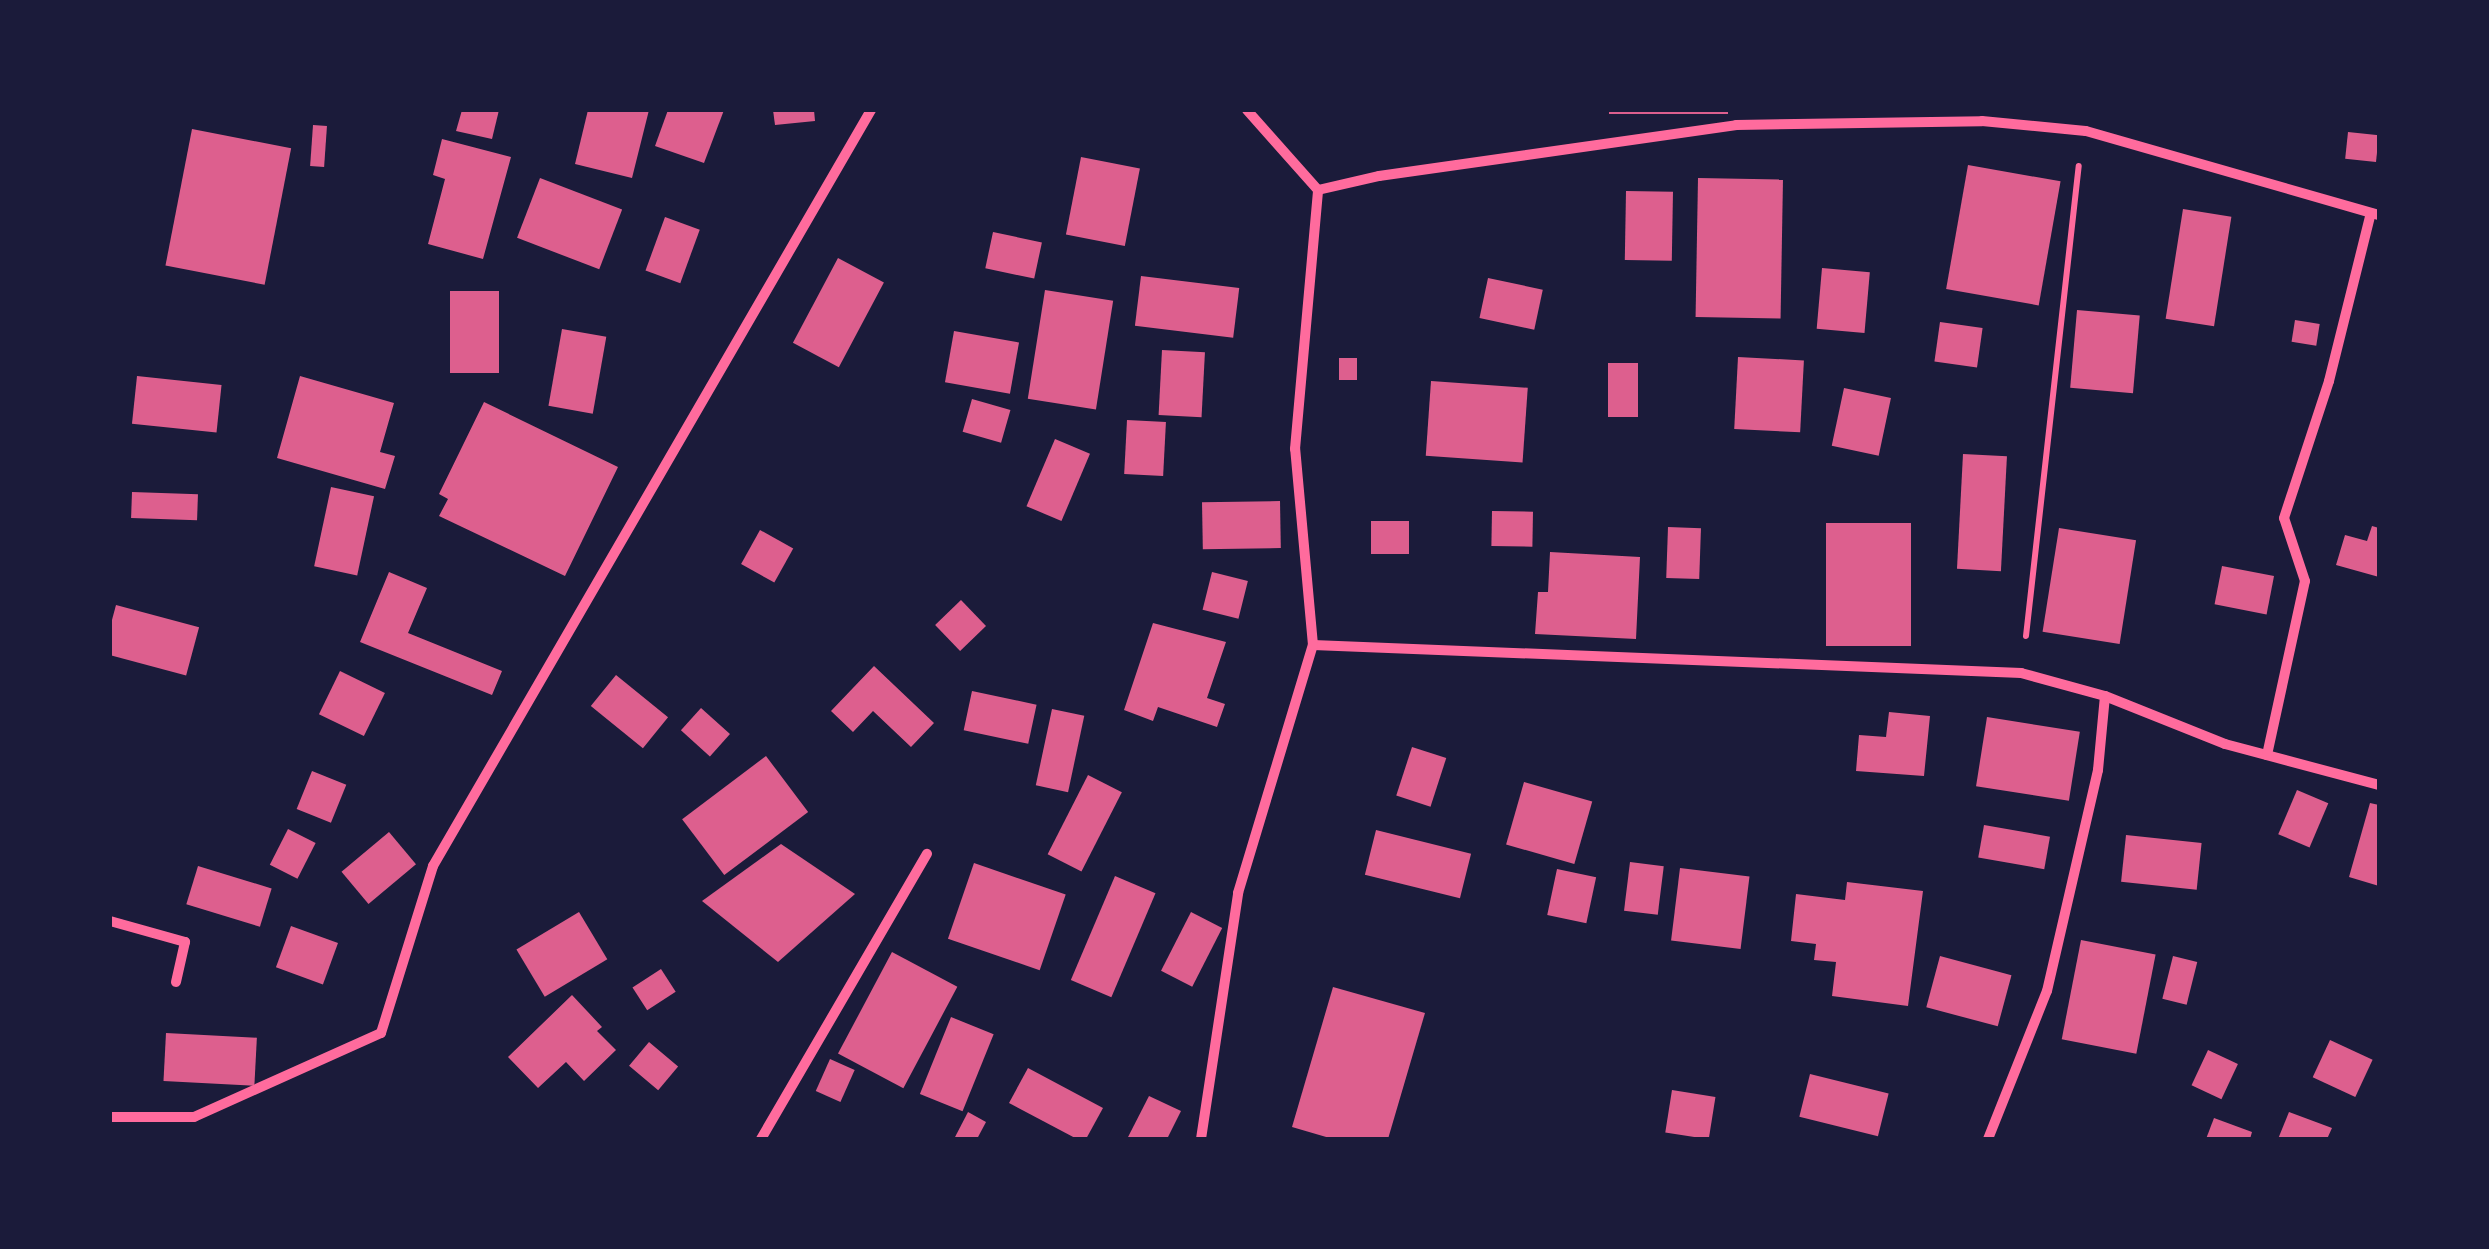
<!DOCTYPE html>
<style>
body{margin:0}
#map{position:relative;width:2489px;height:1249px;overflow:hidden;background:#1b1b3a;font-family:Georgia,serif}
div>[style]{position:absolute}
.building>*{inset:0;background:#dd5f8e;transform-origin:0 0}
.path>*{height:6px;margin:-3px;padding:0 3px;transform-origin:3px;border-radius:3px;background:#ff6b9d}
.minor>*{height:10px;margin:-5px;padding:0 5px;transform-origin:5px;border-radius:5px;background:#ff6b9d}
span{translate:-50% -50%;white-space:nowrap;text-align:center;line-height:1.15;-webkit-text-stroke:8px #1b1b3a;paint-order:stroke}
.frame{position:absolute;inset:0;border:112px solid #1b1b3a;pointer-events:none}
</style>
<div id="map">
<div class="building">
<i style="clip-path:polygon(462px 110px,499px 110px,492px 139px,456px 131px)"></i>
<i style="clip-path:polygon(588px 110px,649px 110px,632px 178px,575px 164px)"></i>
<i style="clip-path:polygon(668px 110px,724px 110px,704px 163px,655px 146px)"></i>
<i style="clip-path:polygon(773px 110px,814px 110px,815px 121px,775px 125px)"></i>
<i style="left:1609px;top:110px;width:119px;height:4px"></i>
<i style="left:313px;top:125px;width:14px;height:41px;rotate:4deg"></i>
<i style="left:192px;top:129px;width:101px;height:139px;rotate:11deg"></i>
<i style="left:2348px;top:132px;width:31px;height:27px;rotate:6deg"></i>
<i style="clip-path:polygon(442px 139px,511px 157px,483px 259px,428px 244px,445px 179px,433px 175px)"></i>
<i style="left:1081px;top:157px;width:60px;height:79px;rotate:11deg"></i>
<i style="left:1968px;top:165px;width:94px;height:126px;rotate:10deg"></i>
<i style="left:540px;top:178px;width:88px;height:64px;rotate:21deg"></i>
<i style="left:1698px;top:178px;width:85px;height:139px;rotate:1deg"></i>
<i style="left:1626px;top:191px;width:47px;height:69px;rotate:1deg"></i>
<i style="left:2183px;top:209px;width:49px;height:111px;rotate:9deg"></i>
<i style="left:665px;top:217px;width:37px;height:57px;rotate:20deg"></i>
<i style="left:993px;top:232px;width:50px;height:37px;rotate:12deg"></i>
<i style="left:838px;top:258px;width:52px;height:96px;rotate:28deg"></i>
<i style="left:1822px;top:268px;width:48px;height:61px;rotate:5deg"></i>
<i style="left:1141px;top:276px;width:99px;height:50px;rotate:7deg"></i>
<i style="left:1488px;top:278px;width:56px;height:41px;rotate:12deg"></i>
<i style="left:1045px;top:290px;width:69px;height:110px;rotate:9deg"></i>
<i style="left:450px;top:291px;width:49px;height:82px"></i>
<i style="left:2077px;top:310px;width:63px;height:78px;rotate:5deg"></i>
<i style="left:2295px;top:320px;width:25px;height:22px;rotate:9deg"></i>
<i style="left:1940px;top:322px;width:43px;height:40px;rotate:8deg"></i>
<i style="left:562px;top:329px;width:45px;height:78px;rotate:10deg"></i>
<i style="left:954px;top:331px;width:66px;height:52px;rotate:10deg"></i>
<i style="left:1162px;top:350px;width:43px;height:65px;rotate:3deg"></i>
<i style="left:1738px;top:357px;width:66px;height:72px;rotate:3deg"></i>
<i style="left:1339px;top:358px;width:18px;height:22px"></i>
<i style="left:1608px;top:363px;width:30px;height:54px"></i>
<i style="left:137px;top:376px;width:85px;height:48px;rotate:6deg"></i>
<i style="clip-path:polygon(300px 376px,394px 403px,380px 452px,395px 456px,385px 489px,277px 458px)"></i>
<i style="left:1431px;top:381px;width:97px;height:75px;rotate:4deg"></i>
<i style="left:1844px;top:388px;width:48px;height:59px;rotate:12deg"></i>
<i style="left:972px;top:399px;width:40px;height:34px;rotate:16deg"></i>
<i style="clip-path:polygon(484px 402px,618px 467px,565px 576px,439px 516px,448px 499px,439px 494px)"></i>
<i style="left:1127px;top:420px;width:39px;height:54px;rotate:3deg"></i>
<i style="left:1055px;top:439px;width:38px;height:73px;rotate:23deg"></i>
<i style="left:1963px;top:454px;width:44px;height:115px;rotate:3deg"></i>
<i style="left:331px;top:487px;width:44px;height:81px;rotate:12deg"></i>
<i style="left:132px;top:492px;width:66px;height:26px;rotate:2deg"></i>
<i style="left:1280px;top:501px;width:47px;height:78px;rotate:89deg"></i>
<i style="left:1492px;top:511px;width:41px;height:35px;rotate:1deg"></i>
<i style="left:1371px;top:521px;width:38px;height:33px"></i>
<i style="left:1826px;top:523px;width:85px;height:123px"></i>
<i style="clip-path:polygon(2372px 526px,2379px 528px,2379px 577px,2336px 565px,2345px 535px,2367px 541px)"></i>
<i style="left:1668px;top:527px;width:33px;height:51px;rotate:2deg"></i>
<i style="left:2059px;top:528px;width:78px;height:105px;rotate:9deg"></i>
<i style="left:760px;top:530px;width:38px;height:39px;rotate:29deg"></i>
<i style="clip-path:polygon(1550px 552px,1640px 557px,1636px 639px,1535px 634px,1538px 592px,1548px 592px)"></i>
<i style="left:2222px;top:566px;width:53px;height:39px;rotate:11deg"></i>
<i style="clip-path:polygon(389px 572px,427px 588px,408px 633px,502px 671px,492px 695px,360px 642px)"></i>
<i style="left:1212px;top:572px;width:37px;height:39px;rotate:14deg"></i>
<i style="left:961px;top:600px;width:36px;height:36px;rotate:46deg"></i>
<i style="left:116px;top:605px;width:86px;height:50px;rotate:15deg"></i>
<i style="clip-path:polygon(1153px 623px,1226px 642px,1207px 698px,1225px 704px,1217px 727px,1158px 707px,1153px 721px,1124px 710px)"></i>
<i style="clip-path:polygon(874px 666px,934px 723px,911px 747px,873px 711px,853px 732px,831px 711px)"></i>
<i style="left:340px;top:671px;width:50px;height:48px;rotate:26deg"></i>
<i style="left:616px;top:675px;width:67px;height:40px;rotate:39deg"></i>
<i style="left:972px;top:691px;width:66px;height:40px;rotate:12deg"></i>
<i style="left:701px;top:708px;width:39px;height:30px;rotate:42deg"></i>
<i style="left:1052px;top:709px;width:33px;height:78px;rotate:12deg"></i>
<i style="clip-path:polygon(1889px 712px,1930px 716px,1924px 776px,1856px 771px,1859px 735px,1886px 737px)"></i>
<i style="left:1987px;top:717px;width:94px;height:70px;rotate:9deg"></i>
<i style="left:1412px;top:747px;width:36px;height:51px;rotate:18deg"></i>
<i style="left:766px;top:756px;width:70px;height:105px;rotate:53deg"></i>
<i style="left:312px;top:771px;width:37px;height:41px;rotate:22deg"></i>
<i style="left:1088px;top:775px;width:38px;height:89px;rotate:27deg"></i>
<i style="left:1524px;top:782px;width:71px;height:65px;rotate:16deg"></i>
<i style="left:2297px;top:790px;width:34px;height:48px;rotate:23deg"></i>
<i style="clip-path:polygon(2370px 803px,2379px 805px,2379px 886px,2349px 877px)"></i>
<i style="left:1984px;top:825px;width:67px;height:33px;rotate:10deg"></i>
<i style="left:288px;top:829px;width:31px;height:40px;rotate:27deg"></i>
<i style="left:1376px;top:830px;width:98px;height:46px;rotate:14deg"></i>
<i style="left:389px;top:832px;width:42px;height:62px;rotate:50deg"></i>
<i style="left:2126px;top:835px;width:76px;height:47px;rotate:6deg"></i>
<i style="clip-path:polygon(781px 844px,855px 894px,778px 962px,702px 901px)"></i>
<i style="left:1630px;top:862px;width:34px;height:49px;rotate:7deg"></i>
<i style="left:974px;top:863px;width:97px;height:80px;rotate:19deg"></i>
<i style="left:198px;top:866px;width:77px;height:40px;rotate:17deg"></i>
<i style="left:1680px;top:868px;width:70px;height:73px;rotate:7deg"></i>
<i style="left:1557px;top:869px;width:40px;height:47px;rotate:12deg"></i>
<i style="left:1115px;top:876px;width:44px;height:113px;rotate:23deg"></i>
<i style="clip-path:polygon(1847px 882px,1923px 891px,1908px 1006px,1832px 996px,1836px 962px,1814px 960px,1816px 944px,1791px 941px,1796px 894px,1845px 900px)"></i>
<i style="left:579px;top:912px;width:55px;height:73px;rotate:59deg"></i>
<i style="left:1191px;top:912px;width:35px;height:66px;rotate:27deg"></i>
<i style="left:291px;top:926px;width:50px;height:44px;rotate:20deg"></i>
<i style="left:2081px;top:940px;width:76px;height:101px;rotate:11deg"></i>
<i style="left:892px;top:952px;width:74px;height:115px;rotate:28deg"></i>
<i style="left:1940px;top:956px;width:74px;height:53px;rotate:15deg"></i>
<i style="left:2173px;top:956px;width:25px;height:44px;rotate:14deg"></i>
<i style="left:661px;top:969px;width:27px;height:34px;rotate:57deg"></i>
<i style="clip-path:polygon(1333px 987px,1425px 1013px,1388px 1139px,1333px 1139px,1292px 1127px)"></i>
<i style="clip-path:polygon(572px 995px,602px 1027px,597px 1031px,616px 1050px,584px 1081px,566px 1062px,538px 1088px,508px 1057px)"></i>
<i style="left:951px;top:1017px;width:46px;height:83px;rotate:22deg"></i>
<i style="left:166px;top:1033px;width:91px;height:48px;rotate:3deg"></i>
<i style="left:2330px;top:1040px;width:47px;height:41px;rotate:25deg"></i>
<i style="left:649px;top:1042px;width:38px;height:31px;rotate:40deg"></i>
<i style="left:2208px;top:1050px;width:33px;height:39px;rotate:25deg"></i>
<i style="left:830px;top:1059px;width:27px;height:35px;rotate:24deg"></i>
<i style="clip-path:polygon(1028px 1068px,1103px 1108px,1086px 1139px,1077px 1139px,1009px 1103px)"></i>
<i style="left:1810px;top:1074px;width:81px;height:44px;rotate:14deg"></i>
<i style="left:1672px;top:1090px;width:44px;height:43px;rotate:9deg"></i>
<i style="clip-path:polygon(1149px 1096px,1181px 1111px,1167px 1139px,1127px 1139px)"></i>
<i style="clip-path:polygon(968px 1112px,986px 1122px,977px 1139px,954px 1139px)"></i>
<i style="clip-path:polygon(2289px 1112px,2332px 1128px,2327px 1139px,2278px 1139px)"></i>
<i style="clip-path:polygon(2214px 1118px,2252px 1132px,2250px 1139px,2206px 1139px)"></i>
</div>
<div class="path">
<i style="left:2026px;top:636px;width:473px;rotate:-83.6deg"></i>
</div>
<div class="minor">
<i style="left:1318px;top:190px;width:63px;rotate:-12.9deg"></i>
<i style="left:1379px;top:176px;width:361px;rotate:-8.1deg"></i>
<i style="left:1736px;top:125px;width:246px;rotate:-0.9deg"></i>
<i style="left:1982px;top:121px;width:104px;rotate:5.5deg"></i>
<i style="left:2086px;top:131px;width:305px;rotate:16deg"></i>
<i style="left:1313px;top:645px;width:709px;rotate:2.26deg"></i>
<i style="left:2021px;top:673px;width:87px;rotate:15.3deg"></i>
<i style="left:2105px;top:696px;width:129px;rotate:21.8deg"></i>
<i style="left:2225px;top:744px;width:159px;rotate:14.9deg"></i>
<i style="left:2267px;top:755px;width:178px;rotate:-77.7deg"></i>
<i style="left:2305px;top:581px;width:66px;rotate:-108.4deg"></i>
<i style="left:2284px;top:518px;width:144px;rotate:-71.8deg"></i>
<i style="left:2329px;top:381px;width:173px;rotate:-76deg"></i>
<i style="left:110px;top:921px;width:78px;rotate:15.6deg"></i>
<i style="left:185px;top:942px;width:41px;rotate:102.7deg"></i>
<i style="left:110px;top:1117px;width:84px"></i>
<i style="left:194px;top:1117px;width:205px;rotate:-24.2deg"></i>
<i style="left:381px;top:1033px;width:175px;rotate:-72.7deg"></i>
<i style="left:433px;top:866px;width:874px;rotate:-59.91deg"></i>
<i style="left:761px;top:1139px;width:330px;rotate:-59.8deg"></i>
<i style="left:1201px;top:1139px;width:249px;rotate:-81.4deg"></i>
<i style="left:1238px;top:893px;width:259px;rotate:-73.2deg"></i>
<i style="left:1313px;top:645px;width:197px;rotate:-95.2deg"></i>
<i style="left:1295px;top:449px;width:260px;rotate:-84.9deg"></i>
<i style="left:1318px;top:190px;width:107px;rotate:-131.6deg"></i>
<i style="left:1988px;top:1139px;width:159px;rotate:-68.3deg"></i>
<i style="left:2047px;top:991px;width:227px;rotate:-77deg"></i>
<i style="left:2098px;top:770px;width:74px;rotate:-84.6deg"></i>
</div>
<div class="frame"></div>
</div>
